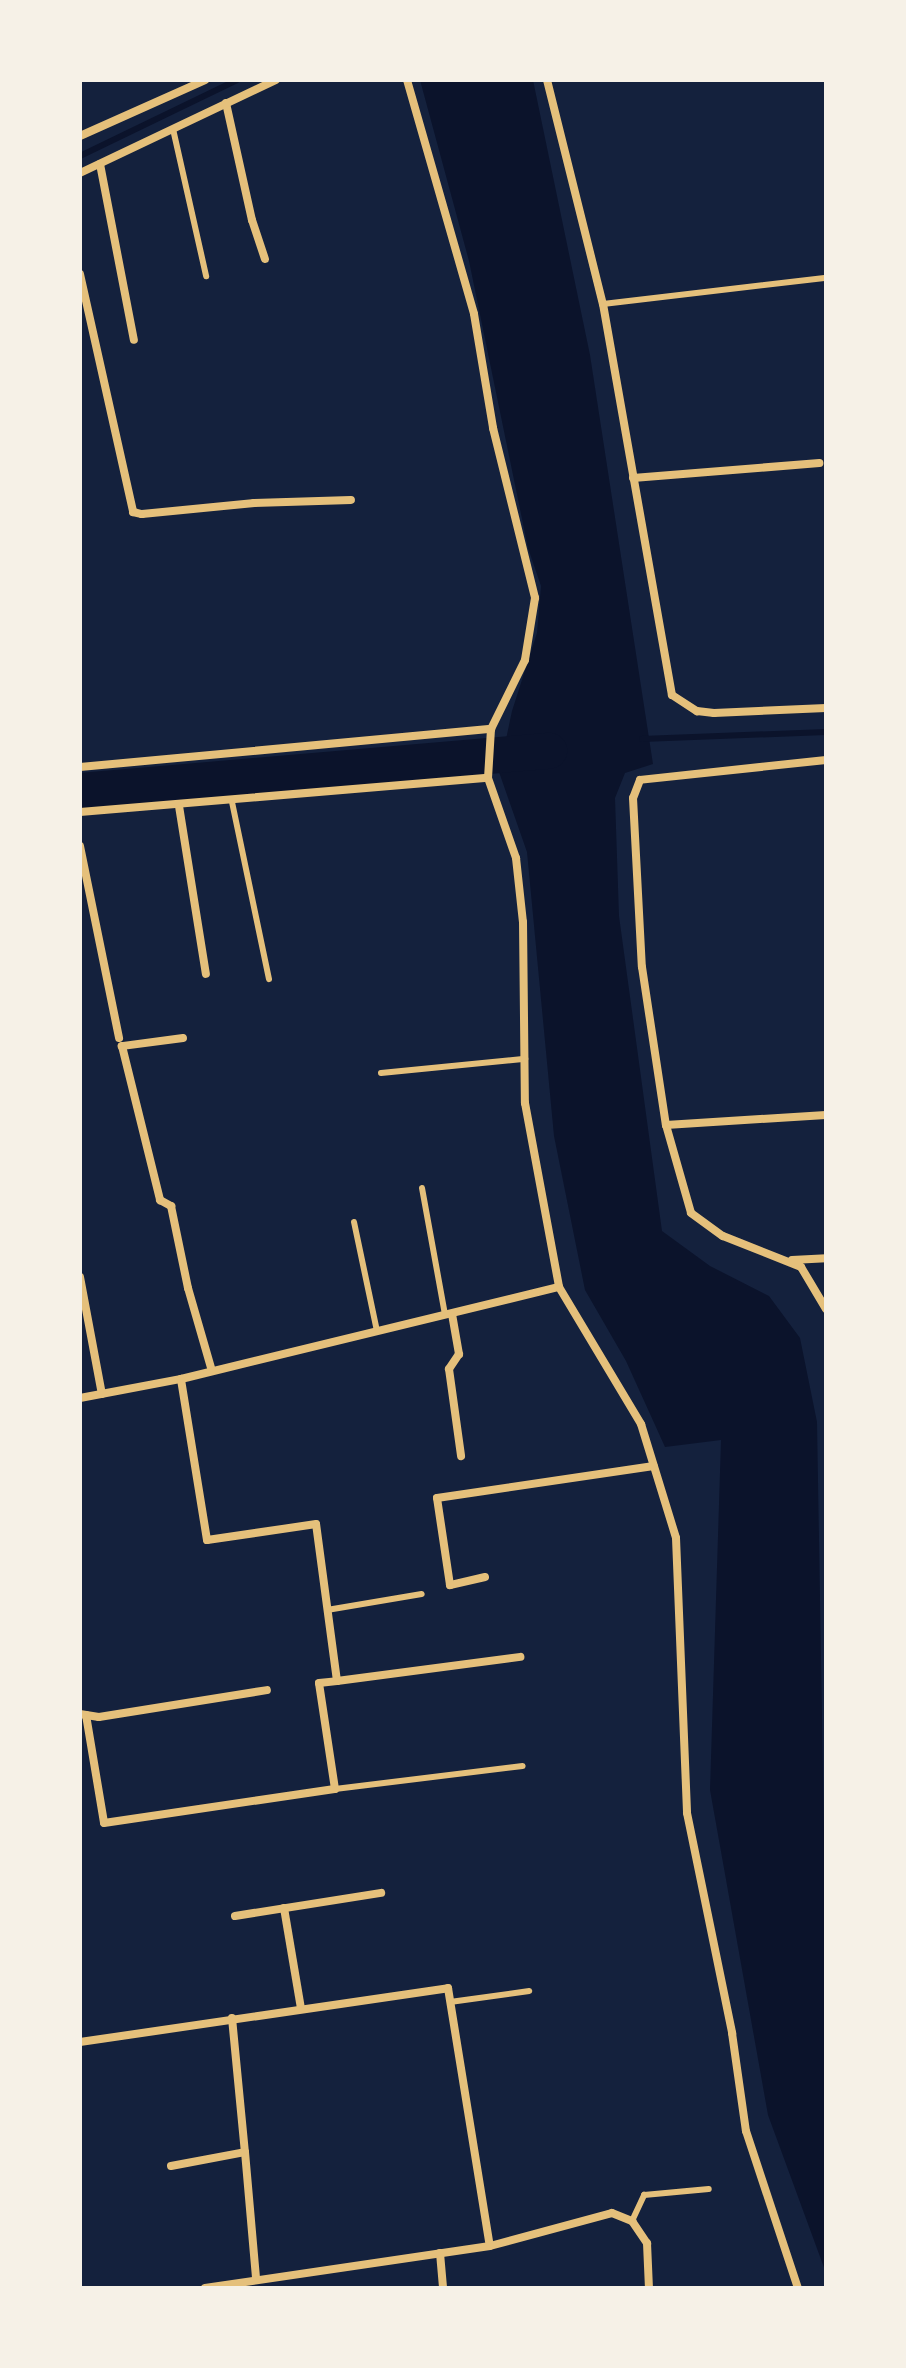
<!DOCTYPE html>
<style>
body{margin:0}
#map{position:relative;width:906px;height:2368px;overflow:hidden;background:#14213d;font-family:"PT Sans",sans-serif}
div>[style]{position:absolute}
.water>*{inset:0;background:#0b132b}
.stream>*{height:6px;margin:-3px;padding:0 3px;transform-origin:3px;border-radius:3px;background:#0b132b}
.river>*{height:36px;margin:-18px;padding:0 18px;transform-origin:18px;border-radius:18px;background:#0b132b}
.service>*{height:6px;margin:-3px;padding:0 3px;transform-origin:3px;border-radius:3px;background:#e5c07b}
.minor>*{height:8px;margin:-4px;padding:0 4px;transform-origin:4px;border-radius:4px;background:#e5c07b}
span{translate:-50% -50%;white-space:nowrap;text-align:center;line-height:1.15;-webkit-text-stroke:8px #f6f1e7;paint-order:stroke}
.frame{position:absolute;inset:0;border:82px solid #f6f1e7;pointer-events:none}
</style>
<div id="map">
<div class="water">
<i style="clip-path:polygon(420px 80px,533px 80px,590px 355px,653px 764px,625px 773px,615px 798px,619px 916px,662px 1231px,710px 1266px,769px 1296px,800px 1338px,817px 1422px,826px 1951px,826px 2273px,768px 2115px,710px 1790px,721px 1440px,665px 1447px,626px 1361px,585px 1290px,554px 1136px,527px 852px,499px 772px,512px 711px,537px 633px,541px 586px,528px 548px,469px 261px)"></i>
</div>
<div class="stream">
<i style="left:80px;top:156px;width:174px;rotate:-25.8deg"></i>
<i style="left:642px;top:739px;width:184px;rotate:-2.2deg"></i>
</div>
<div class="river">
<i style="left:80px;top:791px;width:471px;rotate:-4.9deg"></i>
</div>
<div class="service">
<i style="left:173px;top:129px;width:151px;rotate:77.3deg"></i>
<i style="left:603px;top:304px;width:225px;rotate:-6.7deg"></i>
<i style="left:232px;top:802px;width:181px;rotate:78.2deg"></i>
<i style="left:381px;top:1073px;width:145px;rotate:-5.6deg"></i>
<i style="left:422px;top:1188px;width:129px;rotate:79.7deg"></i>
<i style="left:354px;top:1222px;width:111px;rotate:78.1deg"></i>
<i style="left:327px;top:1610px;width:96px;rotate:-9.6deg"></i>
<i style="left:335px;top:1789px;width:189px;rotate:-7deg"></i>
<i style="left:450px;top:2002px;width:80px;rotate:-7.9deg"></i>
<i style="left:632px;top:2221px;width:29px;rotate:-65deg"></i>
<i style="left:644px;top:2195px;width:65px;rotate:-5.3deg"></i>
</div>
<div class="minor">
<i style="left:407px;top:80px;width:243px;rotate:74deg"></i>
<i style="left:474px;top:314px;width:116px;rotate:80.5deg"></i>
<i style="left:493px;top:428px;width:175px;rotate:76.1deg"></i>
<i style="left:535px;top:598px;width:63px;rotate:99.2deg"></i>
<i style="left:525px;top:660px;width:77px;rotate:116.2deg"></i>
<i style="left:491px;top:729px;width:49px;rotate:93.5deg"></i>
<i style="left:488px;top:778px;width:85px;rotate:70.7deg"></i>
<i style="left:516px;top:858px;width:64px;rotate:83.8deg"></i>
<i style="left:523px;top:922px;width:181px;rotate:89.4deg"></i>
<i style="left:525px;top:1103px;width:187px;rotate:79.5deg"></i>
<i style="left:559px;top:1287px;width:160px;rotate:59.1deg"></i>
<i style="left:641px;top:1424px;width:119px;rotate:72.9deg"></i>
<i style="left:676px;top:1538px;width:275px;rotate:87.7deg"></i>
<i style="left:687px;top:1813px;width:225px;rotate:78.4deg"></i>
<i style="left:732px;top:2033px;width:99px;rotate:81.9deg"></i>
<i style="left:746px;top:2131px;width:165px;rotate:71.7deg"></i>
<i style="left:547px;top:80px;width:231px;rotate:76deg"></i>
<i style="left:603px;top:304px;width:397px;rotate:80deg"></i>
<i style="left:672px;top:695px;width:30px;rotate:33deg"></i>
<i style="left:697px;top:711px;width:17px;rotate:7deg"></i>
<i style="left:714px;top:713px;width:112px;rotate:-2.6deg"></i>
<i style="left:226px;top:103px;width:120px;rotate:77.5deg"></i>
<i style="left:252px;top:220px;width:41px;rotate:71.6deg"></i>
<i style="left:80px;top:136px;width:137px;rotate:-24.1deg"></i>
<i style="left:100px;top:164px;width:179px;rotate:79.1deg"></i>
<i style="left:80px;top:173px;width:217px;rotate:-25.4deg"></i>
<i style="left:80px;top:274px;width:244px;rotate:77.4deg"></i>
<i style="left:133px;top:512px;width:9px;rotate:13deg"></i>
<i style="left:142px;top:514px;width:113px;rotate:-5.6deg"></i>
<i style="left:254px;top:503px;width:97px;rotate:-1.8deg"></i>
<i style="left:633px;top:478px;width:187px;rotate:-4.6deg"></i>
<i style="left:826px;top:760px;width:187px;rotate:173.9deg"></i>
<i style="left:640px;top:780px;width:19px;rotate:111deg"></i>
<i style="left:633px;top:798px;width:169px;rotate:87deg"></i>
<i style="left:642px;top:967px;width:160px;rotate:81.4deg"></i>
<i style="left:666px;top:1125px;width:91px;rotate:74.1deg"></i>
<i style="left:691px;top:1213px;width:39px;rotate:36deg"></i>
<i style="left:723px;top:1236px;width:84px;rotate:21.7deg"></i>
<i style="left:801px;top:1267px;width:49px;rotate:59.2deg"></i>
<i style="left:80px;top:767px;width:413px;rotate:-5.3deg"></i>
<i style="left:179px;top:806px;width:170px;rotate:80.9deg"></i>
<i style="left:80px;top:812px;width:409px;rotate:-4.8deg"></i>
<i style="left:80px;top:846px;width:196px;rotate:78.5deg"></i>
<i style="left:183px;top:1038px;width:62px;rotate:172.5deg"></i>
<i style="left:122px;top:1046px;width:159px;rotate:76.1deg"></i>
<i style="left:160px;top:1200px;width:13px;rotate:29deg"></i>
<i style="left:171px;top:1206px;width:84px;rotate:78.3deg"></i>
<i style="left:188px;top:1288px;width:86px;rotate:73.9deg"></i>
<i style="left:666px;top:1125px;width:160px;rotate:-3.6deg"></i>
<i style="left:792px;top:1260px;width:34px;rotate:-3deg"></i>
<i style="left:80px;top:1277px;width:119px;rotate:79.4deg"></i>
<i style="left:452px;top:1314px;width:41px;rotate:80.1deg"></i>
<i style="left:459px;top:1354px;width:18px;rotate:124deg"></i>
<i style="left:449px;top:1369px;width:88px;rotate:82.1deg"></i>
<i style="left:80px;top:1398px;width:103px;rotate:-10.7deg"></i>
<i style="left:181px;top:1379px;width:389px;rotate:-13.7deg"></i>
<i style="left:485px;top:1577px;width:36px;rotate:167deg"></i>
<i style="left:450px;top:1585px;width:88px;rotate:-98.5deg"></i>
<i style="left:437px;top:1498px;width:219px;rotate:-8.4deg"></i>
<i style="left:337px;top:1681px;width:185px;rotate:-7.5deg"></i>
<i style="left:80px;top:1714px;width:19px;rotate:9deg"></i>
<i style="left:99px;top:1717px;width:170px;rotate:-9.1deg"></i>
<i style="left:86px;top:1715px;width:109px;rotate:80.5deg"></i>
<i style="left:104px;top:1823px;width:233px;rotate:-8.4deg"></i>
<i style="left:335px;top:1789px;width:107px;rotate:-98.6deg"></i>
<i style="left:319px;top:1683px;width:18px;rotate:-6deg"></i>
<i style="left:337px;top:1681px;width:158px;rotate:-97.6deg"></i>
<i style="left:316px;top:1524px;width:110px;rotate:171.6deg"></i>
<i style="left:207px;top:1540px;width:163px;rotate:-99.2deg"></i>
<i style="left:284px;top:1908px;width:101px;rotate:80.4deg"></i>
<i style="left:235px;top:1916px;width:148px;rotate:-9deg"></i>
<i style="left:232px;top:2018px;width:135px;rotate:84.5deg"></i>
<i style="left:80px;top:2042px;width:372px;rotate:-8.3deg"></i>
<i style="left:448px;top:1988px;width:261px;rotate:80.8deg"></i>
<i style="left:171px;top:2166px;width:75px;rotate:-10.7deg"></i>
<i style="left:245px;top:2152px;width:126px;rotate:85deg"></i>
<i style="left:440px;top:2253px;width:35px;rotate:85deg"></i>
<i style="left:205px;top:2288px;width:288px;rotate:-8.4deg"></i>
<i style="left:490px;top:2246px;width:126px;rotate:-15.1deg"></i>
<i style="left:612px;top:2213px;width:22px;rotate:22deg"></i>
<i style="left:632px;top:2221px;width:27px;rotate:56deg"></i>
<i style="left:647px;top:2243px;width:45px;rotate:87.5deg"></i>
</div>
<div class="frame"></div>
</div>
